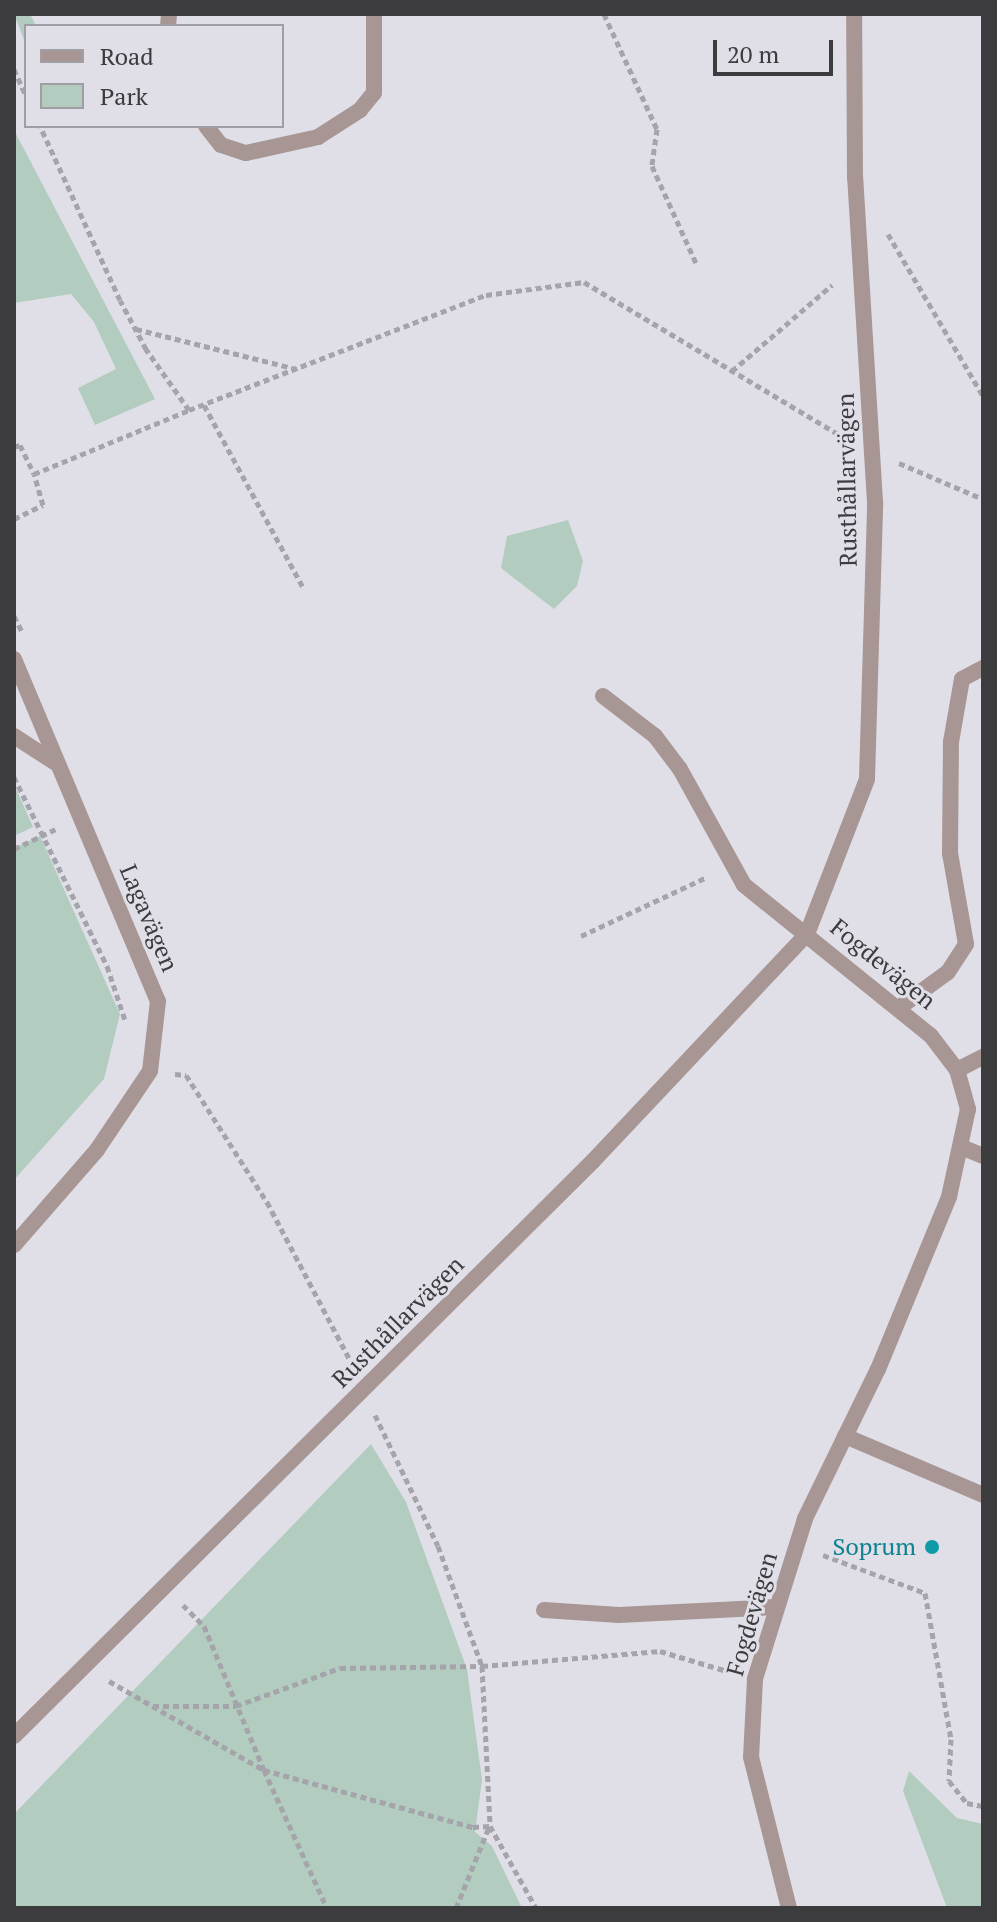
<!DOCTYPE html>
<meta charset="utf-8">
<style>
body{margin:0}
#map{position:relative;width:997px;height:1922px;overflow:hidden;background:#e0dfe8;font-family:"PT Serif",serif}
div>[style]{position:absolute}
.green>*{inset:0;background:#b2cdbf}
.path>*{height:5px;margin-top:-2.5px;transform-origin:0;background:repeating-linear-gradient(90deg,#a5a4ab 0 6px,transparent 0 10px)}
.lane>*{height:16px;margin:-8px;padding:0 8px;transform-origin:8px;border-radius:8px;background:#a79694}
.street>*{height:16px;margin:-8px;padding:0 8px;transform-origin:8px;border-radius:8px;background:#a79694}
.dots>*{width:22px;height:22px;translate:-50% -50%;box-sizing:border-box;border:4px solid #e0dfe8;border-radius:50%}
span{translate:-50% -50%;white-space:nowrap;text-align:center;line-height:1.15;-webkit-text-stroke:6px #e0dfe8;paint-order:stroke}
.street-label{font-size:24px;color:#3c3c3f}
.culture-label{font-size:24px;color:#0d838f}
.right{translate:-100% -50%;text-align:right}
.frame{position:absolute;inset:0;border:16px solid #3c3c3f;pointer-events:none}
.legend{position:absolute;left:24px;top:24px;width:260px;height:104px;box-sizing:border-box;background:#e0dfe8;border:2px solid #9e9ea4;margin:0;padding:10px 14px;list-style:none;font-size:24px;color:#3c3c3f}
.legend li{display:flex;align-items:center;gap:16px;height:40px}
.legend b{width:40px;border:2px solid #9e9ea4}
.scale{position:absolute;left:713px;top:40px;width:120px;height:36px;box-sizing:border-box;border:4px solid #3c3c3f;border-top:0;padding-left:10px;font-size:24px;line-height:28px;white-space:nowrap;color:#3c3c3f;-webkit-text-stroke:6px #e0dfe8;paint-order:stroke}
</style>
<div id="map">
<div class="green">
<i style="clip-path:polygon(14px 14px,30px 14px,36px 26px,26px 26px,26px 45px)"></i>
<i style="clip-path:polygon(14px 130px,155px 399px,95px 425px,78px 388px,116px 369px,94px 322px,71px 294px,14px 303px)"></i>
<i style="clip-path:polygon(568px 520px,583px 561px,577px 586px,554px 609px,501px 568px,507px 536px)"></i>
<i style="clip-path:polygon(14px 784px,33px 827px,14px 836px)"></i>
<i style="clip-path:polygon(40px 836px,120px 1014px,104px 1079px,14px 1180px,14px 848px)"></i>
<i style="clip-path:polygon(371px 1444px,406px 1502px,467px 1669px,482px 1780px,475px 1832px,492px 1846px,522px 1908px,14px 1908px,14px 1814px)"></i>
<i style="clip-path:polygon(909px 1771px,957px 1818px,983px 1824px,983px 1908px,947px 1908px,903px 1791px)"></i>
</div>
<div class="path">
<i style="left:604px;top:14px;width:127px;rotate:65.3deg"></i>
<i style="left:657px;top:129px;width:37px;rotate:98deg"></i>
<i style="left:652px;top:166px;width:109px;rotate:65.6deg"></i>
<i style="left:14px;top:69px;width:30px;rotate:66deg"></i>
<i style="left:888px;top:234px;width:188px;rotate:59.6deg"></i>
<i style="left:136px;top:329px;width:165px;rotate:14deg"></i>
<i style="left:732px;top:371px;width:132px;rotate:-40.7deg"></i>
<i style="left:204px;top:405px;width:209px;rotate:61.5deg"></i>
<i style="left:189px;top:410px;width:318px;rotate:-21.2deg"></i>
<i style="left:486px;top:295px;width:99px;rotate:-7.6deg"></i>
<i style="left:584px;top:282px;width:302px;rotate:30.9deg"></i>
<i style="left:14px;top:447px;width:6px;rotate:-18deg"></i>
<i style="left:20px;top:445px;width:32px;rotate:64deg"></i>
<i style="left:899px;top:463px;width:91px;rotate:23.2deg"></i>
<i style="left:14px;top:519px;width:32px;rotate:-26deg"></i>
<i style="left:43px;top:505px;width:32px;rotate:-106deg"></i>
<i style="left:34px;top:474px;width:168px;rotate:-22.4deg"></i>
<i style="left:189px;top:410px;width:75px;rotate:-125.2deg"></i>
<i style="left:146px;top:349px;width:55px;rotate:-118deg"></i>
<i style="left:120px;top:300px;width:192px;rotate:-114.7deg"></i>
<i style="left:14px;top:616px;width:20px;rotate:63deg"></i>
<i style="left:14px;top:777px;width:211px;rotate:63.8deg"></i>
<i style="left:107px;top:966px;width:57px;rotate:71.6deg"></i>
<i style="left:14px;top:849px;width:47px;rotate:-25.5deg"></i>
<i style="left:581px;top:936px;width:139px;rotate:-25.1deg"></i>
<i style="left:175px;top:1074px;width:11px;rotate:5deg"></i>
<i style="left:186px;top:1075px;width:151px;rotate:57.5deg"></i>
<i style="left:267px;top:1202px;width:181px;rotate:62.3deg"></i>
<i style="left:375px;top:1415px;width:145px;rotate:64.3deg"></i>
<i style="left:438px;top:1546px;width:128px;rotate:69.9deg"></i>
<i style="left:482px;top:1666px;width:160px;rotate:87.1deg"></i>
<i style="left:490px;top:1826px;width:94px;rotate:60.7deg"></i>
<i style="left:823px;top:1555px;width:109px;rotate:20.4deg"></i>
<i style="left:925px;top:1593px;width:148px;rotate:79.9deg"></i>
<i style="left:951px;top:1739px;width:42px;rotate:92.7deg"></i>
<i style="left:949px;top:1781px;width:28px;rotate:51deg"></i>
<i style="left:967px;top:1803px;width:16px;rotate:11deg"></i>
<i style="left:183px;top:1605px;width:30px;rotate:45deg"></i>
<i style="left:204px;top:1626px;width:156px;rotate:67.4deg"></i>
<i style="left:264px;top:1770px;width:217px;rotate:15.3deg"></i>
<i style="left:473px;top:1827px;width:17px;rotate:-3deg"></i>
<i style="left:109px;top:1681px;width:179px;rotate:29.9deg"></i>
<i style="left:264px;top:1770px;width:152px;rotate:65.5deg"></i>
<i style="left:153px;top:1706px;width:83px"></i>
<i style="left:236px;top:1706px;width:111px;rotate:-20.1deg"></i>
<i style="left:340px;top:1668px;width:142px;rotate:-0.8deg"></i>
<i style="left:482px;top:1666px;width:179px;rotate:-4.8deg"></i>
<i style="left:660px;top:1651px;width:70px;rotate:16.6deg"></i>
<i style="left:456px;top:1908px;width:87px;rotate:-67.8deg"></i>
</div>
<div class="lane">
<i style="left:168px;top:26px;width:12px;rotate:-85deg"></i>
<i style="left:206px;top:126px;width:24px;rotate:52deg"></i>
<i style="left:221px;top:145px;width:26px;rotate:18deg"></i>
<i style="left:246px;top:153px;width:74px;rotate:-12.5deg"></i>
<i style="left:318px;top:137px;width:50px;rotate:-32.7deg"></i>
<i style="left:360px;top:110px;width:22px;rotate:-51deg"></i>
<i style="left:374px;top:93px;width:79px;rotate:-90deg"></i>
<i style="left:900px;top:1007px;width:59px;rotate:-36.1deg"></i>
<i style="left:948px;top:972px;width:33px;rotate:-57deg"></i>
<i style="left:966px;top:944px;width:92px;rotate:-100deg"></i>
<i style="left:950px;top:853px;width:111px;rotate:-89.5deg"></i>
<i style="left:951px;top:742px;width:64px;rotate:-80.1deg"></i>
<i style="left:962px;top:679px;width:24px;rotate:-28deg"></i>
<i style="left:544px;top:1610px;width:75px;rotate:3.8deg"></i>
<i style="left:619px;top:1615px;width:156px;rotate:-2.9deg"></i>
</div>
<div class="street">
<i style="left:14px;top:659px;width:371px;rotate:67.2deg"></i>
<i style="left:158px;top:1001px;width:70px;rotate:96.5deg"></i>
<i style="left:150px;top:1071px;width:95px;rotate:123.9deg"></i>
<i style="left:97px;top:1150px;width:126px;rotate:131.1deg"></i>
<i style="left:603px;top:696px;width:66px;rotate:37.6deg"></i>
<i style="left:655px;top:736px;width:41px;rotate:52.9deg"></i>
<i style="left:680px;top:769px;width:132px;rotate:61.1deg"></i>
<i style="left:744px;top:885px;width:240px;rotate:38.9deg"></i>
<i style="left:931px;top:1036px;width:43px;rotate:52.6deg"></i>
<i style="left:957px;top:1070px;width:41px;rotate:74.2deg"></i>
<i style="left:968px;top:1109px;width:90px;rotate:102.2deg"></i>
<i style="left:949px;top:1197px;width:186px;rotate:112.4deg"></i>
<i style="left:878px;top:1369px;width:167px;rotate:116deg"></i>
<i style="left:805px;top:1519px;width:168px;rotate:107.4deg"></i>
<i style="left:755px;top:1679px;width:78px;rotate:92.9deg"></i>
<i style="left:751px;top:1757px;width:156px;rotate:75.9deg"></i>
<i style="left:14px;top:736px;width:48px;rotate:33deg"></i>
<i style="left:957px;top:1070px;width:29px;rotate:-27deg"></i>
<i style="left:961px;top:1147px;width:24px;rotate:22deg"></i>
<i style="left:845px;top:1436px;width:150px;rotate:23.1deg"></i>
<i style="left:14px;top:1736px;width:816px;rotate:-44.8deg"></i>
<i style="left:593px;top:1161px;width:312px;rotate:-46.7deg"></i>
<i style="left:807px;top:934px;width:166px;rotate:-68.8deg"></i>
<i style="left:867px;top:779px;width:277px;rotate:-88.3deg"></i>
<i style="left:875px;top:502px;width:325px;rotate:-93.5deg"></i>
<i style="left:855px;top:178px;width:164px;rotate:-90.3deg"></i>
</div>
<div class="dots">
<i style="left:932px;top:1547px;background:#0f9aa8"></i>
</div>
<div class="street-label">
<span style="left:847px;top:480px;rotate:-91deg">Rusthållarvägen</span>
<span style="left:149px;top:918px;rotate:67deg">Lagavägen</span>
<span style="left:883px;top:964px;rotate:39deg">Fogdevägen</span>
<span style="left:398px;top:1322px;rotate:-45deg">Rusthållarvägen</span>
<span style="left:752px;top:1614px;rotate:-74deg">Fogdevägen</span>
</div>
<div class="culture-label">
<span class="right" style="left:916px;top:1547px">Soprum</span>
</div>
<div class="frame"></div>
<ul class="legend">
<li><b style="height:10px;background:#a79694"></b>Road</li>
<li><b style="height:22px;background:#b2cdbf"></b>Park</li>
</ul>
<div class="scale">20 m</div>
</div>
